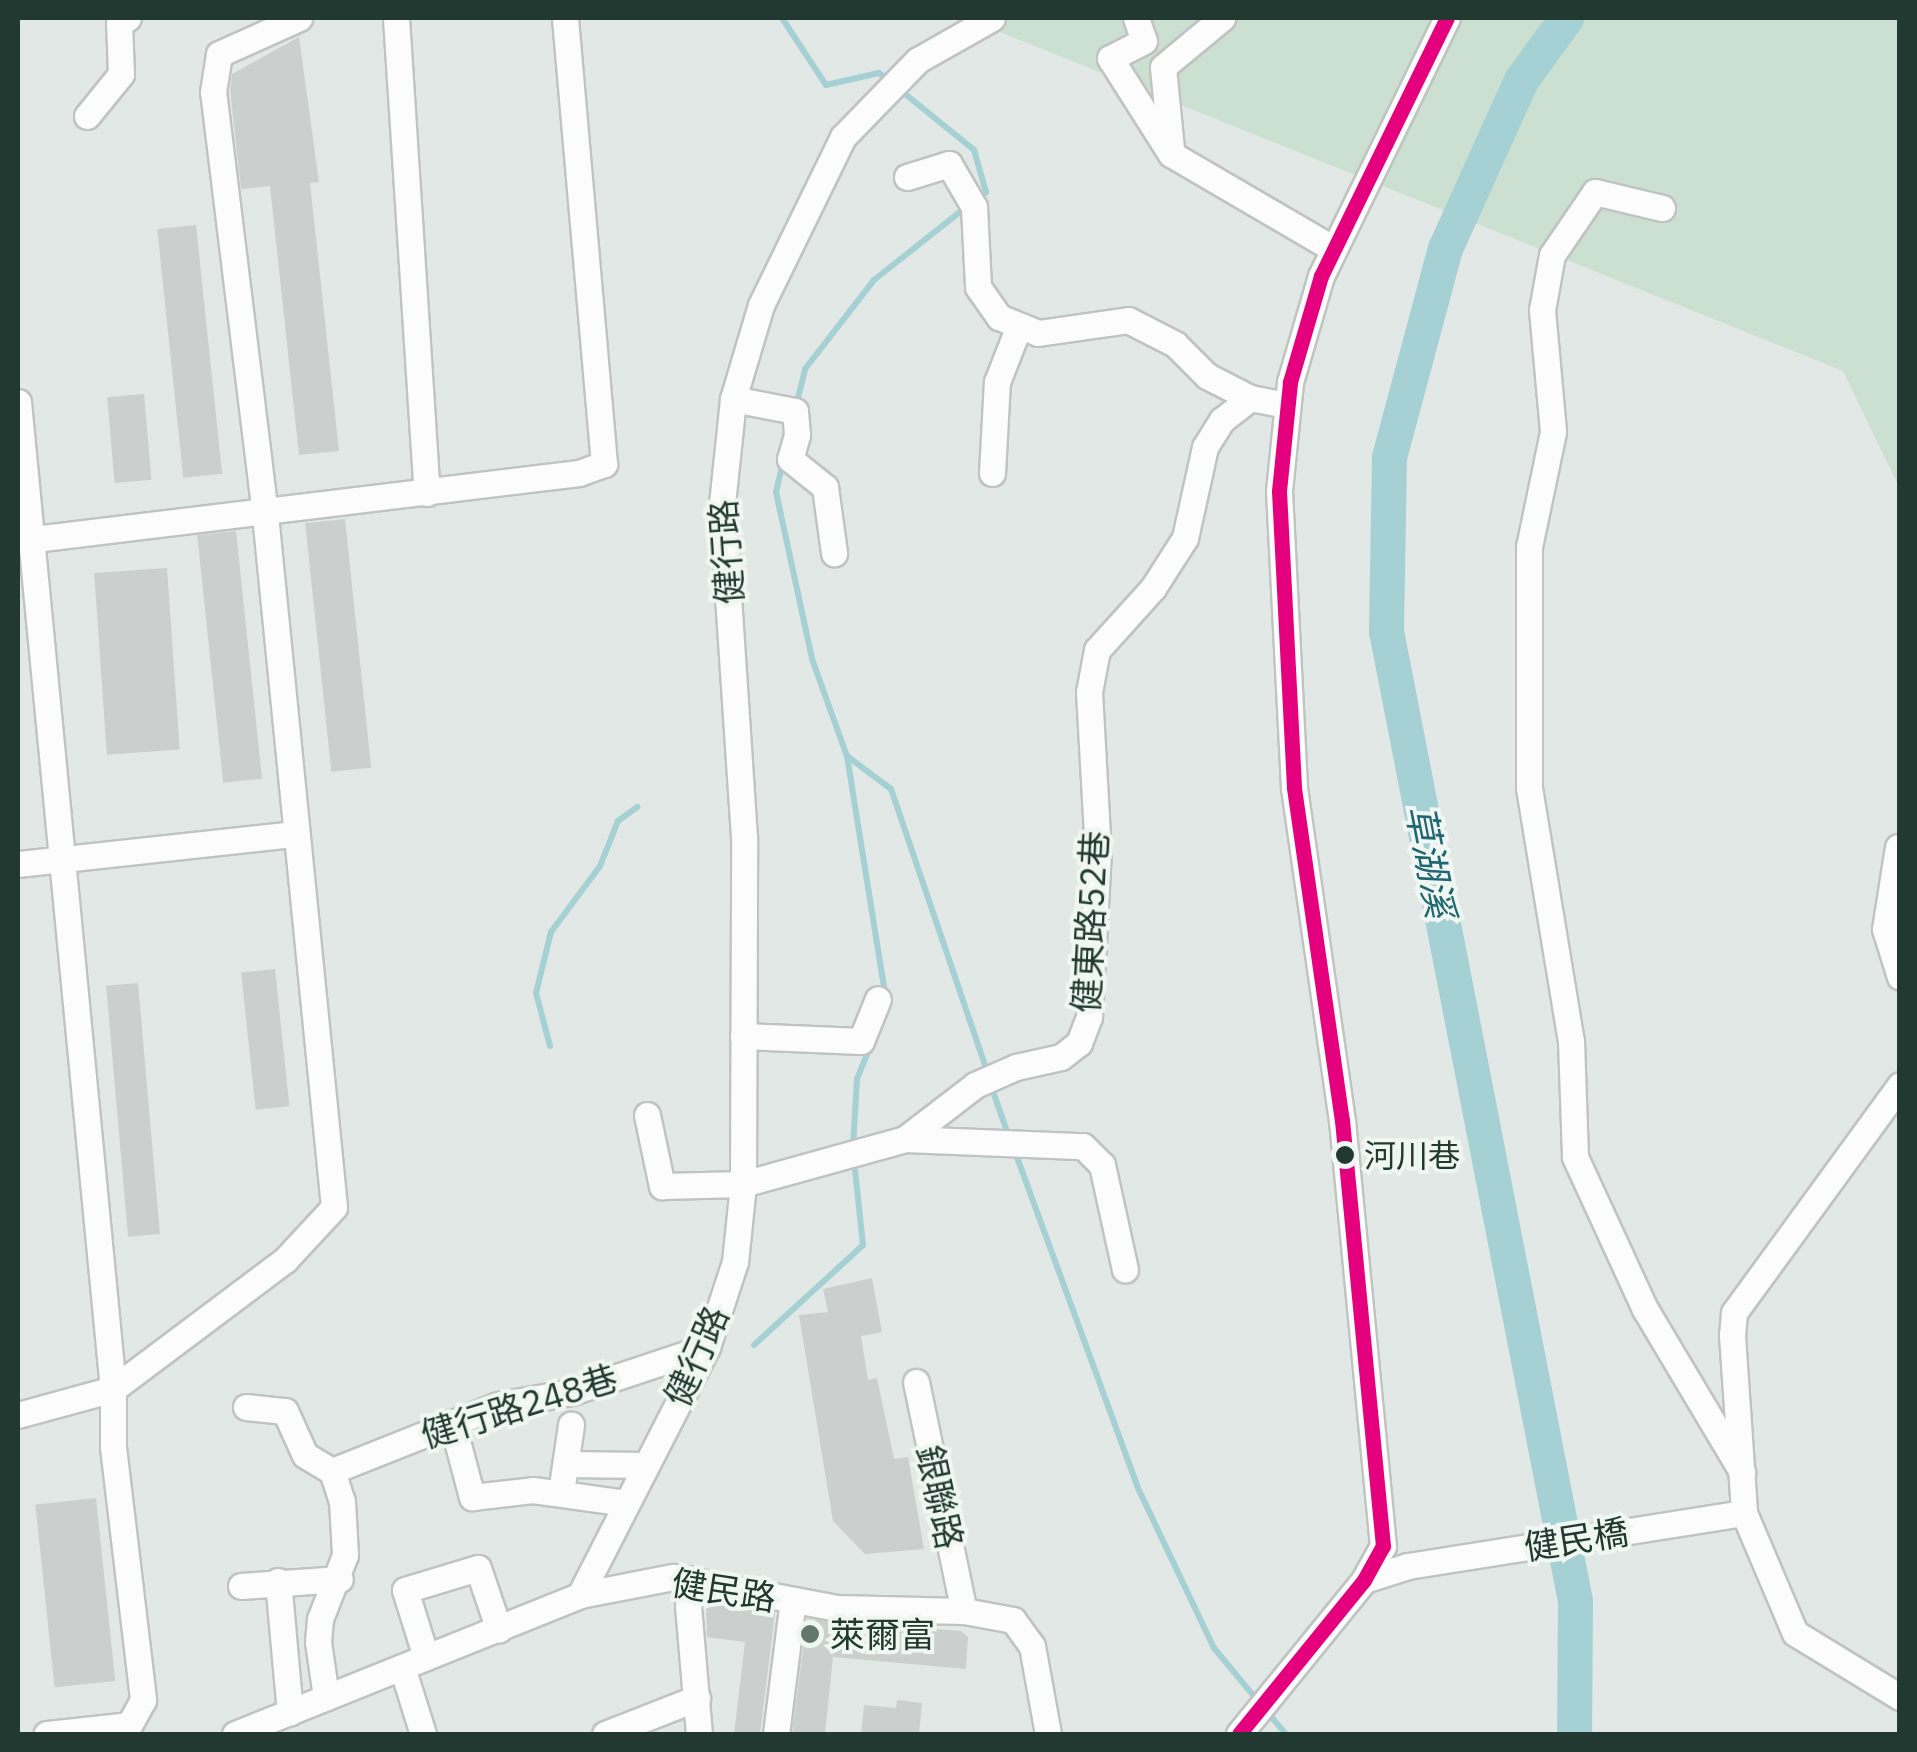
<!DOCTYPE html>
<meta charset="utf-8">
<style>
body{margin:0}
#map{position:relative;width:1917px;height:1752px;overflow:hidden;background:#e2e8e5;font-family:"IBM Plex Sans","Noto Sans TC",sans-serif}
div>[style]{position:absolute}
.green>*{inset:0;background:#cce0d1}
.stream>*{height:6px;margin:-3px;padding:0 3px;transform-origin:3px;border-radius:3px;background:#a5d0d4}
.river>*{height:35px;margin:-17.5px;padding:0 17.5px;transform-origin:17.5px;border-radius:17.5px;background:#a5d0d4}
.building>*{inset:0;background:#cbd0ce;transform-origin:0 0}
.roads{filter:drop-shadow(2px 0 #bfc4c2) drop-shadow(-2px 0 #bfc4c2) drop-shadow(0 2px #bfc4c2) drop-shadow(0 -2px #bfc4c2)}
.minor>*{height:25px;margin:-12.5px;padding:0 12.5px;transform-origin:12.5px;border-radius:12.5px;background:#fbfcfb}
.bus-1>*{height:15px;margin:-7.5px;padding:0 7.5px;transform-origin:7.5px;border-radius:7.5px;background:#e5007d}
.dots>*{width:28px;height:28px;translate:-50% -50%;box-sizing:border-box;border:5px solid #f0f7f3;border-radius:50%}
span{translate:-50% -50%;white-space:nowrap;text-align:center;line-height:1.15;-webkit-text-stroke:8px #f0f7f3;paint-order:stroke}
.bus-label{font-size:32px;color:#223932}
.left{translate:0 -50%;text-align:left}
.street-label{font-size:35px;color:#223932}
.poi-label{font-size:35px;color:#223932}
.water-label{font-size:38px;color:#206771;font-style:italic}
.frame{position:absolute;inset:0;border:20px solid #223932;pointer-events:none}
</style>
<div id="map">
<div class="green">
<i style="clip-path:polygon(965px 18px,1899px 18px,1899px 487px,1843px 371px)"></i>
</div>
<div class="stream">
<i style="left:782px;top:18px;width:80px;rotate:56.7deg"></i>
<i style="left:826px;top:85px;width:54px;rotate:-12.8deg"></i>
<i style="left:879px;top:73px;width:14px;rotate:36deg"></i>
<i style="left:899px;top:89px;width:97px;rotate:39.1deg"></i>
<i style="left:974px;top:150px;width:44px;rotate:74.1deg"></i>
<i style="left:986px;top:192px;width:14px;rotate:144deg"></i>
<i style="left:796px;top:406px;width:38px;rotate:-76deg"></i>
<i style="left:805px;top:369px;width:113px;rotate:-52.2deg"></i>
<i style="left:874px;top:280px;width:117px;rotate:-38.4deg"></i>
<i style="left:783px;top:462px;width:31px;rotate:103deg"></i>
<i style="left:776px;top:492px;width:171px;rotate:77.8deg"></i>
<i style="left:812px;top:659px;width:103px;rotate:70.2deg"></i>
<i style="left:847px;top:756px;width:55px;rotate:36.9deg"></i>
<i style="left:891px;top:789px;width:298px;rotate:71.2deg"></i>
<i style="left:847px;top:756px;width:241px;rotate:80.9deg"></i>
<i style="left:550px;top:1046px;width:55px;rotate:-104.8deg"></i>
<i style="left:536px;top:993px;width:63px;rotate:-76.2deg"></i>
<i style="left:551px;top:932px;width:82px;rotate:-53.4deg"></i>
<i style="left:600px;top:866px;width:48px;rotate:-68.2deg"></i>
<i style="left:618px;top:821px;width:24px;rotate:-36deg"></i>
<i style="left:990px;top:1083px;width:57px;rotate:70.6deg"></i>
<i style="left:853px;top:1148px;width:69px;rotate:-86.7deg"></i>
<i style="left:857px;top:1079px;width:38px;rotate:-68deg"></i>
<i style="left:1014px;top:1149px;width:359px;rotate:69.9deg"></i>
<i style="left:1137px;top:1486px;width:179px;rotate:64.6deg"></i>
<i style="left:1214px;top:1648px;width:69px;rotate:50.3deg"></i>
<i style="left:754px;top:1345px;width:148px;rotate:-42.5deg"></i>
<i style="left:863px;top:1245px;width:84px;rotate:-96.1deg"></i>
<i style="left:1266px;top:1711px;width:30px;rotate:49deg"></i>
</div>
<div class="river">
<i style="left:1566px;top:18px;width:77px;rotate:126deg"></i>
<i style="left:1521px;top:80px;width:184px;rotate:114.3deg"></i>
<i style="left:1445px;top:248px;width:216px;rotate:105deg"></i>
<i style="left:1389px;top:457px;width:174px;rotate:91deg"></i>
<i style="left:1386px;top:631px;width:988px;rotate:78.97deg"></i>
<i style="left:1575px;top:1601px;width:133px;rotate:90.4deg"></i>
</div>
<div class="building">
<i style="clip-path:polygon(299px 37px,319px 182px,310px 183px,339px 451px,299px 455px,270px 186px,241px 189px,230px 90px,232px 74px)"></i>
<i style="left:196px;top:225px;width:250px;height:39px;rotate:84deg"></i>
<i style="left:144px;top:394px;width:86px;height:37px;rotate:85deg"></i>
<i style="left:345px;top:519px;width:250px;height:40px;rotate:84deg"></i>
<i style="left:236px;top:531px;width:249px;height:39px;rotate:84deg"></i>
<i style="left:167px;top:568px;width:182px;height:73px;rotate:86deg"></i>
<i style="left:275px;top:969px;width:138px;height:34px;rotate:84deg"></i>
<i style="left:138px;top:983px;width:252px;height:32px;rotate:85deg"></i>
<i style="clip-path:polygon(872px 1278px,882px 1332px,861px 1336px,868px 1380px,877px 1378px,894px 1459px,908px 1457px,924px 1549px,865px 1554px,833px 1521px,799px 1315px,828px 1312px,823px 1289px)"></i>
<i style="left:96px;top:1498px;width:184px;height:61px;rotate:84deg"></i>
<i style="clip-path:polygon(706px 1600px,775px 1613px,760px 1734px,734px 1734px,745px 1642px,707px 1637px)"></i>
<i style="clip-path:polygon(807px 1619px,961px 1631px,968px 1637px,966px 1669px,833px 1657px,825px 1734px,792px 1734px)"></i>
<i style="clip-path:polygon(897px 1700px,922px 1703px,919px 1734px,861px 1734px,864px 1705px,896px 1708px)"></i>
</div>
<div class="roads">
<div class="minor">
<i style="left:396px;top:18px;width:476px;rotate:86.3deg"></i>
<i style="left:1136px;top:18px;width:24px;rotate:71deg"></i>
<i style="left:1144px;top:41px;width:38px;rotate:153deg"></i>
<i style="left:1110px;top:58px;width:114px;rotate:57.6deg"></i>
<i style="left:1171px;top:154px;width:186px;rotate:30.3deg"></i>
<i style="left:87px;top:116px;width:54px;rotate:-51deg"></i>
<i style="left:121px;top:74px;width:51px;rotate:-92.2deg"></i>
<i style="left:119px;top:23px;width:10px;rotate:-29deg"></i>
<i style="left:1171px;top:149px;width:82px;rotate:-95.6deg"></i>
<i style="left:1163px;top:67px;width:77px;rotate:-39.7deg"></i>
<i style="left:907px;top:177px;width:44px;rotate:-17.2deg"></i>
<i style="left:949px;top:164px;width:50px;rotate:59.8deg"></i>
<i style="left:974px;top:207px;width:80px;rotate:87.1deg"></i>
<i style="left:978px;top:287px;width:37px;rotate:55deg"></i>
<i style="left:999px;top:317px;width:42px;rotate:22.3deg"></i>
<i style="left:1038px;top:333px;width:91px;rotate:-8.2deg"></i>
<i style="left:1128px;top:320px;width:53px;rotate:27.1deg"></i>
<i style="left:1175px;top:344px;width:45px;rotate:45deg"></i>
<i style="left:1207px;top:376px;width:48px;rotate:27.1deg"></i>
<i style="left:1250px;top:398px;width:37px;rotate:11deg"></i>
<i style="left:1662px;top:208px;width:69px;rotate:-166.6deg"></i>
<i style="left:1595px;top:192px;width:76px;rotate:124.3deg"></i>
<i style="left:1552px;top:255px;width:56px;rotate:100.3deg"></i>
<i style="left:1542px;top:310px;width:122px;rotate:84.8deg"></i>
<i style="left:1553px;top:432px;width:117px;rotate:101.8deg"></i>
<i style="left:1529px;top:547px;width:241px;rotate:90deg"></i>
<i style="left:1529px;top:788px;width:256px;rotate:80.6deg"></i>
<i style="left:1571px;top:1041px;width:116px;rotate:88deg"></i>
<i style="left:1575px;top:1157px;width:167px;rotate:65.3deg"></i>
<i style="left:1645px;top:1309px;width:190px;rotate:59.2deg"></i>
<i style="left:733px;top:399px;width:63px;rotate:11deg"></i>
<i style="left:795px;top:411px;width:24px;rotate:85deg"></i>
<i style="left:797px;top:435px;width:25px;rotate:106deg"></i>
<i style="left:790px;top:459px;width:45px;rotate:38.7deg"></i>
<i style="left:825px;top:487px;width:67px;rotate:82.2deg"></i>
<i style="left:18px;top:402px;width:992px;rotate:84.5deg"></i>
<i style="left:113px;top:1389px;width:58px;rotate:90deg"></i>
<i style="left:113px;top:1447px;width:255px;rotate:83.2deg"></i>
<i style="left:143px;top:1700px;width:29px;rotate:119deg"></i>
<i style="left:129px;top:1725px;width:83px;rotate:173.8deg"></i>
<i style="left:992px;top:473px;width:91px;rotate:-86.9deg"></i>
<i style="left:997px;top:382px;width:60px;rotate:-68.6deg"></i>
<i style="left:18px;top:541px;width:565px;rotate:-6.91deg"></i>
<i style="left:579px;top:473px;width:27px;rotate:-20deg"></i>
<i style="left:604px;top:464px;width:448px;rotate:-95deg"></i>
<i style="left:1898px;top:847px;width:83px;rotate:99deg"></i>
<i style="left:1885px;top:929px;width:50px;rotate:72.6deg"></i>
<i style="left:18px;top:864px;width:280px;rotate:-6.2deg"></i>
<i style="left:743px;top:1036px;width:118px;rotate:2.4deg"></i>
<i style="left:861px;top:1041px;width:45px;rotate:-68deg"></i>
<i style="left:1900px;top:1085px;width:282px;rotate:126.1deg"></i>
<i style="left:1734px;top:1313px;width:22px;rotate:95deg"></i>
<i style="left:1732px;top:1335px;width:178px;rotate:86.1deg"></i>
<i style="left:1744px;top:1513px;width:130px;rotate:67deg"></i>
<i style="left:1795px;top:1633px;width:123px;rotate:31.4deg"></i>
<i style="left:647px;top:1115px;width:73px;rotate:78.1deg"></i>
<i style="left:662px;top:1186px;width:81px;rotate:-1.4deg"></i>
<i style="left:743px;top:1184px;width:168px;rotate:-15.5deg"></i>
<i style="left:905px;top:1139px;width:88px;rotate:-37.6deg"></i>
<i style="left:975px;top:1085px;width:45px;rotate:-23.7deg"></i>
<i style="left:1016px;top:1067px;width:46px;rotate:-12.5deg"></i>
<i style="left:1061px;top:1057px;width:23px;rotate:-38deg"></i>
<i style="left:1079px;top:1043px;width:28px;rotate:-69deg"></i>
<i style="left:1089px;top:1017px;width:164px;rotate:-86.9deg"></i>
<i style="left:1098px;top:853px;width:161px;rotate:-93.2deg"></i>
<i style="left:1089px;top:692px;width:43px;rotate:-79.2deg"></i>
<i style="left:1097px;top:650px;width:84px;rotate:-47.9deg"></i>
<i style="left:1153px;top:588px;width:59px;rotate:-57.4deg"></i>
<i style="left:1185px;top:538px;width:93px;rotate:-77.6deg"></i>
<i style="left:1205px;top:447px;width:32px;rotate:-58deg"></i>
<i style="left:1222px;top:420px;width:36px;rotate:-38deg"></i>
<i style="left:905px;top:1139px;width:178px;rotate:2.3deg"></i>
<i style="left:1083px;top:1146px;width:27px;rotate:45deg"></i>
<i style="left:1102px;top:1165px;width:107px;rotate:77.6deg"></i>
<i style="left:916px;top:1382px;width:234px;rotate:78.2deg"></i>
<i style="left:246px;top:1407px;width:39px;rotate:6deg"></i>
<i style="left:285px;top:1411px;width:48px;rotate:65.6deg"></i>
<i style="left:305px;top:1455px;width:31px;rotate:31deg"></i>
<i style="left:332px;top:1471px;width:32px;rotate:72deg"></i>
<i style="left:342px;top:1501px;width:54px;rotate:86.8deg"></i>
<i style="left:345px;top:1555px;width:69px;rotate:111.3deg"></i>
<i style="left:320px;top:1619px;width:23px;rotate:95deg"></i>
<i style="left:318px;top:1642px;width:56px;rotate:81.7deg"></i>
<i style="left:18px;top:1415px;width:98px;rotate:-15.3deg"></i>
<i style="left:113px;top:1389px;width:215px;rotate:-36.9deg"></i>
<i style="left:285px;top:1260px;width:72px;rotate:-47.2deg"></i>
<i style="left:334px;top:1207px;width:696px;rotate:-95.69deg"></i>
<i style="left:265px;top:514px;width:425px;rotate:-97deg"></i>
<i style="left:213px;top:92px;width:38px;rotate:-81deg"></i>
<i style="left:219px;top:54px;width:88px;rotate:-24.2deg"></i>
<i style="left:452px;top:1422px;width:78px;rotate:75.1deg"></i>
<i style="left:472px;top:1497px;width:61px;rotate:-6.5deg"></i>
<i style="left:533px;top:1490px;width:93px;rotate:8deg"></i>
<i style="left:567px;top:1464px;width:77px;rotate:0.7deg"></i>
<i style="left:332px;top:1471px;width:179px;rotate:-21.7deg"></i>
<i style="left:498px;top:1405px;width:75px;rotate:-10deg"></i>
<i style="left:572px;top:1392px;width:142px;rotate:-18.4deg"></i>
<i style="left:563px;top:1479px;width:55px;rotate:-81.6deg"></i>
<i style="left:693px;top:1579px;width:27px;rotate:100deg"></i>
<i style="left:688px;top:1606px;width:128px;rotate:85.1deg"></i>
<i style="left:1364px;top:1580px;width:46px;rotate:-17.7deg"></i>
<i style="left:1408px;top:1566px;width:340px;rotate:-9deg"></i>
<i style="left:278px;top:1581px;width:132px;rotate:84.8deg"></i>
<i style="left:241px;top:1586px;width:99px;rotate:-4deg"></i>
<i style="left:580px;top:1595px;width:279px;rotate:-62.9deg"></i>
<i style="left:707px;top:1347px;width:89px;rotate:-71.8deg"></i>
<i style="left:735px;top:1262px;width:78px;rotate:-84.1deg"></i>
<i style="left:743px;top:1184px;width:347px;rotate:-89.8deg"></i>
<i style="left:744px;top:837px;width:334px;rotate:-93.8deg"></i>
<i style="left:722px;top:504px;width:106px;rotate:-84deg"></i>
<i style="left:733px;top:399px;width:98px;rotate:-73.4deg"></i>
<i style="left:761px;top:305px;width:187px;rotate:-64deg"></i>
<i style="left:843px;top:137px;width:107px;rotate:-45.8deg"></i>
<i style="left:918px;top:60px;width:85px;rotate:-29.6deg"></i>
<i style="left:426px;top:1657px;width:70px;rotate:-107.4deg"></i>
<i style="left:405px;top:1590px;width:76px;rotate:-16.8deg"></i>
<i style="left:478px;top:1568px;width:65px;rotate:71.3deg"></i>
<i style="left:402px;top:1667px;width:70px;rotate:72.6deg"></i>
<i style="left:235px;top:1734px;width:372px;rotate:-21.9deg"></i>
<i style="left:580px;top:1595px;width:95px;rotate:-11deg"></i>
<i style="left:673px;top:1577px;width:167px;rotate:10.7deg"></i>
<i style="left:837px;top:1608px;width:127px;rotate:1.4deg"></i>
<i style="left:964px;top:1611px;width:50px;rotate:10.4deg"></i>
<i style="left:1013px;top:1620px;width:32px;rotate:54deg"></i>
<i style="left:1032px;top:1646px;width:89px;rotate:79.7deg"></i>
<i style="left:605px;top:1734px;width:99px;rotate:-21.4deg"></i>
<i style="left:776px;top:1734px;width:135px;rotate:-82.8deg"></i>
<i style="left:1239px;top:1734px;width:198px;rotate:-50.9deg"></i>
<i style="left:1364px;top:1580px;width:39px;rotate:-61deg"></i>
<i style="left:1383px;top:1546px;width:427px;rotate:-95.5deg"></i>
<i style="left:1342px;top:1121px;width:337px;rotate:-98.2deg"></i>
<i style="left:1294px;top:787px;width:296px;rotate:-92.9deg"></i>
<i style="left:1279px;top:491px;width:110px;rotate:-84.2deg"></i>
<i style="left:1290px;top:382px;width:110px;rotate:-73.7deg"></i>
<i style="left:1321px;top:276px;width:287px;rotate:-64deg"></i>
</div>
</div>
<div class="bus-1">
<i style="left:1239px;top:1734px;width:198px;rotate:-50.9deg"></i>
<i style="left:1364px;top:1580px;width:39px;rotate:-61deg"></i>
<i style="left:1383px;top:1546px;width:427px;rotate:-95.5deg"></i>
<i style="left:1342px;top:1121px;width:337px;rotate:-98.2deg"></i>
<i style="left:1294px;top:787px;width:296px;rotate:-92.9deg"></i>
<i style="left:1279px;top:491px;width:110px;rotate:-84.2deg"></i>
<i style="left:1290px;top:382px;width:110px;rotate:-73.7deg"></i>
<i style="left:1321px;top:276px;width:287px;rotate:-64deg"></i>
</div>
<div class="dots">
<i style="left:1345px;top:1155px;background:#223932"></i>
<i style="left:810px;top:1634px;background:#657671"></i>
</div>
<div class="bus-label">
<span class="left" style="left:1364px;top:1155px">河川巷</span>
</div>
<div class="street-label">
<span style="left:726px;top:552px;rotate:-94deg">健行路</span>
<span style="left:1090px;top:922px;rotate:-87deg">健東路52巷</span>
<span style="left:696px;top:1356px;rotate:-66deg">健行路</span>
<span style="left:519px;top:1406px;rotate:-17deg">健行路248巷</span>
<span style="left:940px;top:1497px;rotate:78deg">銀聯路</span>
<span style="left:1576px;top:1539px;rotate:-9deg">健民橋</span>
<span style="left:724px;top:1590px;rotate:9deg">健民路</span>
</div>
<div class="poi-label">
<span class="left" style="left:830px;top:1634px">萊爾富</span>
</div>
<div class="water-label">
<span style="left:1431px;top:861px;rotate:79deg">草湖溪</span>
</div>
<div class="frame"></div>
</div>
